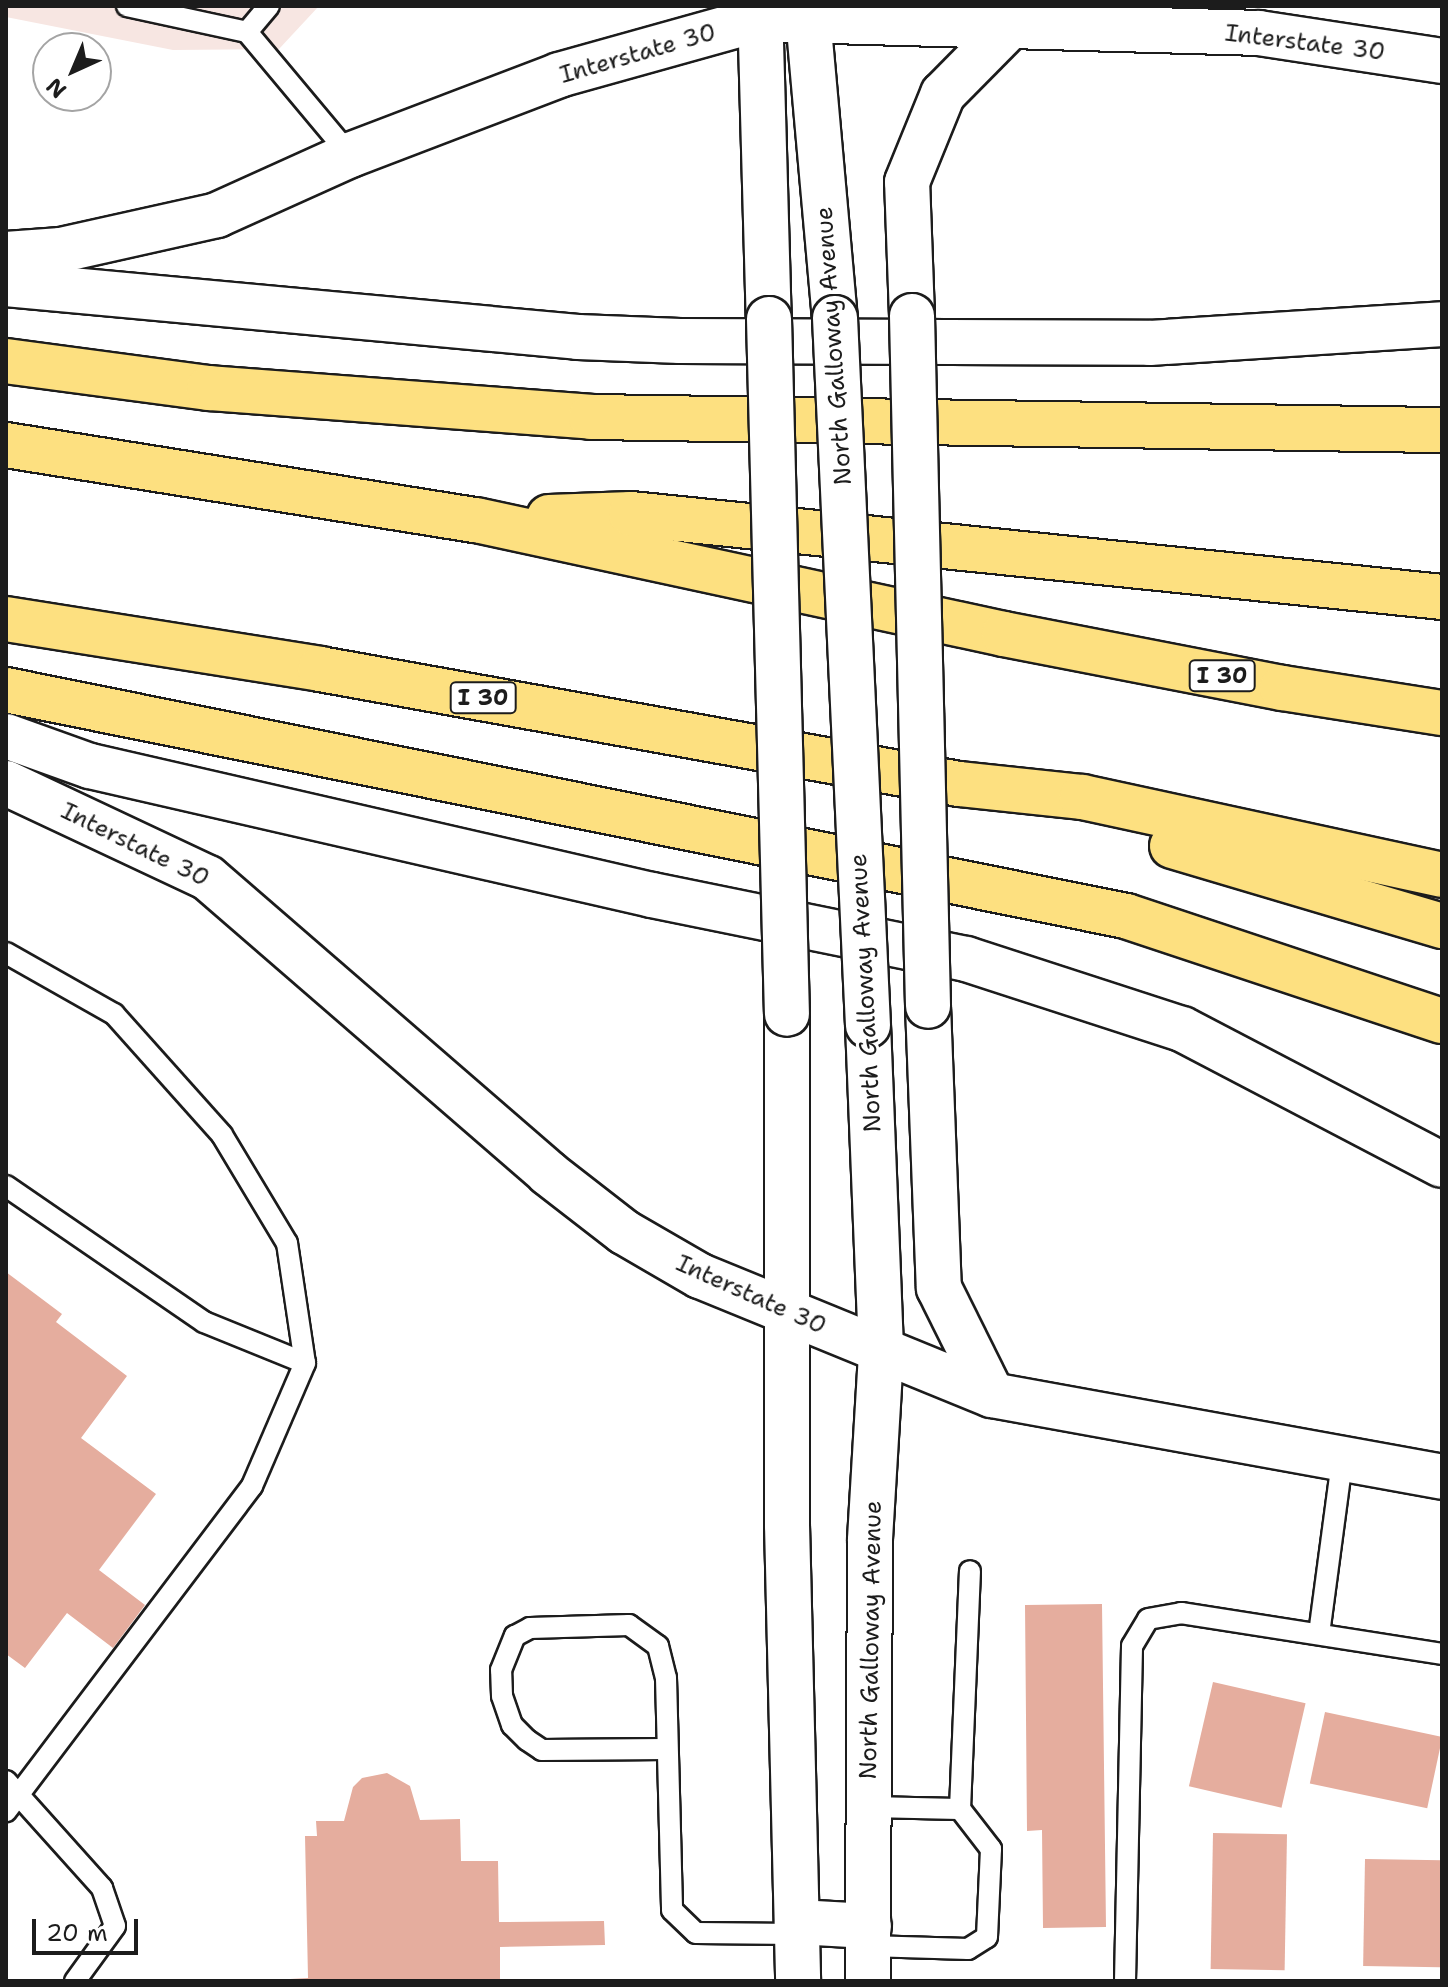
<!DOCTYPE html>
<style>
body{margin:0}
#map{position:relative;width:1448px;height:1987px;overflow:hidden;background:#fff;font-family:"Shantell Sans",sans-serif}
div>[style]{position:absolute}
.built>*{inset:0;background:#f7e6e2}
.building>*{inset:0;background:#e5ad9e;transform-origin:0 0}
.roads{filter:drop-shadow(2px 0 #1c1c1c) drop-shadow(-2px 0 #1c1c1c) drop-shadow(0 2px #1c1c1c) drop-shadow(0 -2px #1c1c1c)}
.service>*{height:20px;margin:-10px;padding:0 10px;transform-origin:10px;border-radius:10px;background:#fff}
.secondary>*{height:44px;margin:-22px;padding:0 22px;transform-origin:22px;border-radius:22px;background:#fff}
.motorway>*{height:44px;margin:-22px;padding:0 22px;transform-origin:22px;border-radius:22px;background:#fde080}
.bridges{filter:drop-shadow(2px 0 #1c1c1c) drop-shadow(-2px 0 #1c1c1c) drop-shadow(0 2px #1c1c1c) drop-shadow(0 -2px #1c1c1c)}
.secondary-bridge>*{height:44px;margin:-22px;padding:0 22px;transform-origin:22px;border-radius:22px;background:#fff}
span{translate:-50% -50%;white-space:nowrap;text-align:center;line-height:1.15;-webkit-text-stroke:6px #fff;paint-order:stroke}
.shield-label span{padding:2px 6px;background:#fff;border:2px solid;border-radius:6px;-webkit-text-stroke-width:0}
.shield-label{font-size:22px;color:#1c1c1c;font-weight:700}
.street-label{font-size:24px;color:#1c1c1c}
.frame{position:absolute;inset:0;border:8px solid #1c1c1c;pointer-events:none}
.north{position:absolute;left:32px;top:32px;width:80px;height:80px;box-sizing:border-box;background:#fff;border:2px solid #a4a4a4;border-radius:50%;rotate:224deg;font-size:22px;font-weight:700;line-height:32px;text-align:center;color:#1c1c1c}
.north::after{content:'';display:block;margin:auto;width:28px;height:36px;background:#1c1c1c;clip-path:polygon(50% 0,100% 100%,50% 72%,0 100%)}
.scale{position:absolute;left:32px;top:1919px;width:106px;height:36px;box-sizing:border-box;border:4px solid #1c1c1c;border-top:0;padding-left:10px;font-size:24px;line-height:28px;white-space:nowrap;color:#1c1c1c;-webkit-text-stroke:6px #fff;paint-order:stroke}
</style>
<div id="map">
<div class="built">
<i style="clip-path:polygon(6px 6px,319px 6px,279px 49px,173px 50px,6px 17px)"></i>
</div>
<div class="building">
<i style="clip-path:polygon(6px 1272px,62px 1314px,56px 1322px,127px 1376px,81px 1438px,156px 1494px,99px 1570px,145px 1605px,113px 1648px,67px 1613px,25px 1668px,6px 1654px)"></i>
<i style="clip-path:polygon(1102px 1604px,1106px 1927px,1043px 1928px,1042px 1830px,1027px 1831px,1025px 1605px)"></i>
<i style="left:1213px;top:1682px;width:95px;height:107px;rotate:13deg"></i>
<i style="left:1325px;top:1712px;width:120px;height:73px;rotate:12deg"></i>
<i style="clip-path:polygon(387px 1773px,410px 1786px,420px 1820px,460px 1819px,461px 1861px,498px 1861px,499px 1922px,604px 1921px,605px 1945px,500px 1947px,500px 1981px,252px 1981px,308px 1978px,305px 1836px,317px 1836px,316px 1821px,344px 1821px,353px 1787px,362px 1778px)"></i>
<i style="left:1213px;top:1833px;width:74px;height:136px;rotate:1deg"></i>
<i style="left:1365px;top:1859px;width:77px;height:107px;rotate:1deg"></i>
</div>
<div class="roads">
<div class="service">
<i style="left:127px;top:6px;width:123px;rotate:12.2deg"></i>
<i style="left:247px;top:32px;width:160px;rotate:50.1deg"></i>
<i style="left:247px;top:32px;width:34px;rotate:-50deg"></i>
<i style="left:6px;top:953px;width:124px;rotate:29.5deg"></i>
<i style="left:114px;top:1014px;width:162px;rotate:48.2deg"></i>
<i style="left:222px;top:1135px;width:126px;rotate:59deg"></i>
<i style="left:287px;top:1243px;width:121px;rotate:81.5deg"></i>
<i style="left:305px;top:1363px;width:134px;rotate:113.3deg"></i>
<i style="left:252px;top:1486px;width:408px;rotate:127.1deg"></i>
<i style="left:6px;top:1186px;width:240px;rotate:34.5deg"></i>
<i style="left:204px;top:1322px;width:109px;rotate:22.1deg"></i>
<i style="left:1319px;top:1634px;width:175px;rotate:-82.4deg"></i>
<i style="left:666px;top:1749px;width:124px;rotate:179.5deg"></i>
<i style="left:542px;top:1750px;width:18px;rotate:-146deg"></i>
<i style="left:527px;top:1740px;width:21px;rotate:-135deg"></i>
<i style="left:512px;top:1725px;width:31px;rotate:-109deg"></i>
<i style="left:502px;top:1696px;width:26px;rotate:-92deg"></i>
<i style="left:501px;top:1670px;width:37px;rotate:-68deg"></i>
<i style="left:515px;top:1636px;width:17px;rotate:-28deg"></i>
<i style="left:530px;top:1628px;width:99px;rotate:-1.7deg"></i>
<i style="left:629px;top:1625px;width:36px;rotate:36deg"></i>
<i style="left:658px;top:1646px;width:33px;rotate:76deg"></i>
<i style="left:666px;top:1678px;width:232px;rotate:88.5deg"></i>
<i style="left:672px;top:1910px;width:33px;rotate:44deg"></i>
<i style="left:696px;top:1933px;width:101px;rotate:0.6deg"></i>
<i style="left:6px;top:1781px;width:144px;rotate:48.1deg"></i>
<i style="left:102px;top:1888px;width:40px;rotate:71.1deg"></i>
<i style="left:115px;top:1926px;width:68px;rotate:126deg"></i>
<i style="left:869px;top:1807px;width:91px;rotate:1.3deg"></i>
<i style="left:868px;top:1946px;width:100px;rotate:1.7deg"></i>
<i style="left:968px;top:1949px;width:22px;rotate:-32deg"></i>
<i style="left:987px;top:1937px;width:88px;rotate:-87.4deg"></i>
<i style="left:991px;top:1849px;width:51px;rotate:-127.8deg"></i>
<i style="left:960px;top:1809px;width:238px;rotate:-87.6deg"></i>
<i style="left:1125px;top:1981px;width:335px;rotate:-88.8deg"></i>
<i style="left:1132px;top:1646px;width:31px;rotate:-59deg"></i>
<i style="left:1148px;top:1619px;width:34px;rotate:-10deg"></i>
<i style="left:1181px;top:1613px;width:264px;rotate:8.9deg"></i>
</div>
<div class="secondary">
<i style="left:760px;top:6px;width:313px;rotate:88.4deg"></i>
<i style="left:807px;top:6px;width:313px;rotate:84.9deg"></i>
<i style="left:6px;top:254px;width:55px;rotate:-4.2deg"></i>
<i style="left:61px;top:250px;width:160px;rotate:-12.6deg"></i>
<i style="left:217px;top:215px;width:146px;rotate:-24.3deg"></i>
<i style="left:350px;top:155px;width:224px;rotate:-20.9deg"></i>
<i style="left:559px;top:75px;width:209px;rotate:-15.6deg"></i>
<i style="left:760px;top:19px;width:499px;rotate:1.6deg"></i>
<i style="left:1259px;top:33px;width:185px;rotate:8.7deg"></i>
<i style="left:6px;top:284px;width:574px;rotate:5.29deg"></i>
<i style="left:578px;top:337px;width:102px;rotate:2.2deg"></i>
<i style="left:680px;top:341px;width:470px;rotate:0.2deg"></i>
<i style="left:1150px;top:343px;width:293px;rotate:-3.7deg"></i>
<i style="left:912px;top:316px;width:134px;rotate:-92.1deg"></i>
<i style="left:907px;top:182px;width:95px;rotate:-67.8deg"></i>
<i style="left:943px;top:94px;width:95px;rotate:-45.4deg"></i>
<i style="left:6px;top:736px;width:89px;rotate:19.7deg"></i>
<i style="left:90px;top:766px;width:577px;rotate:12.93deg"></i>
<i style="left:652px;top:895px;width:320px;rotate:11.5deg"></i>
<i style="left:966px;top:959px;width:227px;rotate:18deg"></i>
<i style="left:1182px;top:1029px;width:293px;rotate:27.6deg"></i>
<i style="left:6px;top:783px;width:223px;rotate:25.2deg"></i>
<i style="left:208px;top:878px;width:450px;rotate:40.9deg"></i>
<i style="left:548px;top:1173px;width:96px;rotate:37.8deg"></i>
<i style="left:624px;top:1232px;width:88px;rotate:30.1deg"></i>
<i style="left:700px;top:1276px;width:315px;rotate:22.2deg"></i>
<i style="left:992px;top:1395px;width:457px;rotate:10.3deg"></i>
<i style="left:928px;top:1006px;width:282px;rotate:87.8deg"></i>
<i style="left:939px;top:1288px;width:119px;rotate:63.6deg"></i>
<i style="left:787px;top:1014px;width:511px;rotate:90deg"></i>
<i style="left:787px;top:1525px;width:456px;rotate:88.6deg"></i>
<i style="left:868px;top:1025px;width:329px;rotate:87.7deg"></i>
<i style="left:881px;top:1354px;width:187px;rotate:93.4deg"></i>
<i style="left:870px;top:1541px;width:440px;rotate:90.3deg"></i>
<i style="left:797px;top:1922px;width:72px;rotate:3.2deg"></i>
</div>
<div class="motorway">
<i style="left:6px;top:361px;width:205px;rotate:7.6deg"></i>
<i style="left:209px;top:388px;width:383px;rotate:4.3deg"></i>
<i style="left:591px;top:417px;width:851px;rotate:0.88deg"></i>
<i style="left:6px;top:445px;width:476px;rotate:9.1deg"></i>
<i style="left:476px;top:520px;width:540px;rotate:12.18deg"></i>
<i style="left:1004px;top:634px;width:283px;rotate:11deg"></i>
<i style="left:1282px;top:688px;width:162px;rotate:8.9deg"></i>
<i style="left:549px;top:517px;width:82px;rotate:-2.1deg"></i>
<i style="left:631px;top:514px;width:815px;rotate:5.84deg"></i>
<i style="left:6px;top:619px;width:318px;rotate:9deg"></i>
<i style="left:320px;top:669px;width:649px;rotate:10.2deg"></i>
<i style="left:959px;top:784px;width:124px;rotate:6deg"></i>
<i style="left:1082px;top:797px;width:368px;rotate:12.2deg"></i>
<i style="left:6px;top:690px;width:1143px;rotate:11.41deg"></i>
<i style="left:1126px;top:916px;width:333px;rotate:18.4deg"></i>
<i style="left:1172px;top:846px;width:282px;rotate:16.5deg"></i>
</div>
</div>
<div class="bridges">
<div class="secondary-bridge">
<i style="left:912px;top:316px;width:690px;rotate:88.67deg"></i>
<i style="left:835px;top:318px;width:708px;rotate:87.33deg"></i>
<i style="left:769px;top:319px;width:695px;rotate:88.52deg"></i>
</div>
</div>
<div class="shield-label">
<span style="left:1222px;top:676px">I 30</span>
<span style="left:483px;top:698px">I 30</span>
</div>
<div class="street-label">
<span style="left:1305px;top:43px;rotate:7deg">Interstate 30</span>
<span style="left:638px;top:54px;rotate:-16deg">Interstate 30</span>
<span style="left:834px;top:346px;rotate:-94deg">North Galloway Avenue</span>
<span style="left:135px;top:845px;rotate:26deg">Interstate 30</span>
<span style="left:866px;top:993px;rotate:-93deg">North Galloway Avenue</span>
<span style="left:751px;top:1295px;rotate:24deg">Interstate 30</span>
<span style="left:871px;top:1640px;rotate:-89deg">North Galloway Avenue</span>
</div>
<div class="frame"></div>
<div class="north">N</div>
<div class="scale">20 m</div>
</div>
